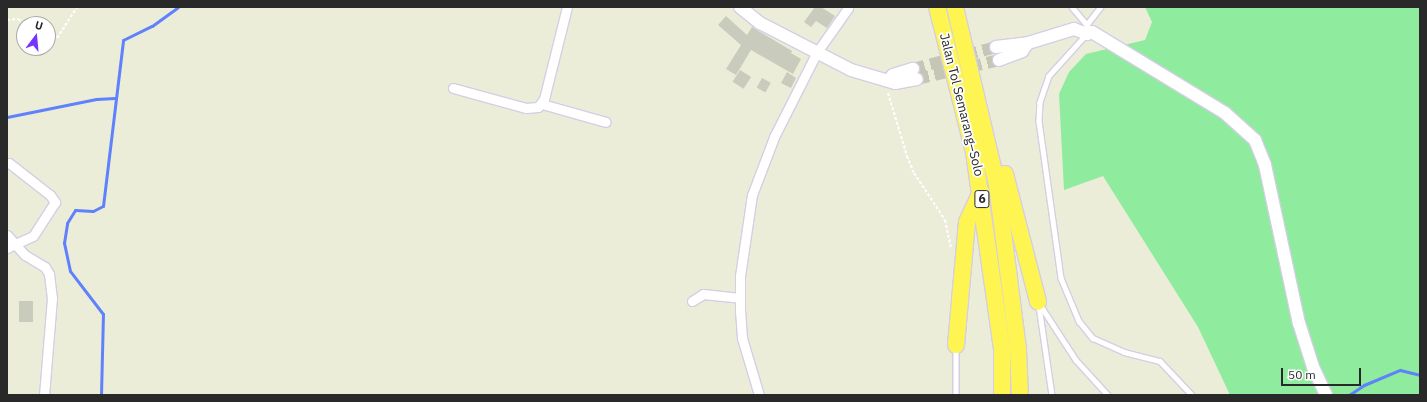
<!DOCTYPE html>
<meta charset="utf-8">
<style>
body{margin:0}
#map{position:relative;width:1427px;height:402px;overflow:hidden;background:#ecedd9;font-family:"IBM Plex Sans",sans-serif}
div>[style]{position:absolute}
.green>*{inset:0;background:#8feb9e}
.stream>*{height:3px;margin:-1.5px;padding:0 1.5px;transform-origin:1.5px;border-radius:1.5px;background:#5f82fc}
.building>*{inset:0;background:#c9cbbc;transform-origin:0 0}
.secondary-tunnel>*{height:12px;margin-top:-6px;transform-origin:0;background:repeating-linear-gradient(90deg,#c5c6b6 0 12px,transparent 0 18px)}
.path>*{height:2px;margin-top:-1px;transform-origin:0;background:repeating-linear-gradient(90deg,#fff 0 3px,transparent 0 5px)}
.roads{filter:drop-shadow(1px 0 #d5cee4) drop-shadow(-1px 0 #d5cee4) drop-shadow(0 1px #d5cee4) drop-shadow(0 -1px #d5cee4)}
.lane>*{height:4.5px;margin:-2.25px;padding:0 2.25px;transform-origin:2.25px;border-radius:2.25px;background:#fff}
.street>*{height:9px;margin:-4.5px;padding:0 4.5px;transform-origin:4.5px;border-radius:4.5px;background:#fff}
.secondary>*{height:12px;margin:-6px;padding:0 6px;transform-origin:6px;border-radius:6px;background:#fff}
.highway>*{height:16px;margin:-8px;padding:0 8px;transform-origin:8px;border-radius:8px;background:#fff552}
span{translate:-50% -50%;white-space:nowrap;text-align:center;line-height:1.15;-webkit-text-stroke:3.5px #fff;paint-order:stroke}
.shield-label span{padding:1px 3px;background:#fff;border:1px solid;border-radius:3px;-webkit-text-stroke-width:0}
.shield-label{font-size:12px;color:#292929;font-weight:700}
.street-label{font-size:13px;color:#292929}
.frame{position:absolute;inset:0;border:8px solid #292929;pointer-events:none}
.north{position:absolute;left:16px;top:16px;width:40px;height:40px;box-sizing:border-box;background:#fff;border:1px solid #a9a9a9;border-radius:50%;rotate:16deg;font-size:11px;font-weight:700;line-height:16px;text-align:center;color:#292929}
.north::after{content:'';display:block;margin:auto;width:14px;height:18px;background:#7634ff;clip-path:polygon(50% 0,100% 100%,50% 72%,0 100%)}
.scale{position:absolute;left:1281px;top:368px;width:80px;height:18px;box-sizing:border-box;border:2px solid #292929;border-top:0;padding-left:5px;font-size:12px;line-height:14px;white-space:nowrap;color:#292929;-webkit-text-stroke:3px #fff;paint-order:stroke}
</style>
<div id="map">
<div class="green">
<i style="clip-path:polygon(1145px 7px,1420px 7px,1420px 395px,1230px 395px,1198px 327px,1103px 176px,1064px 190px,1059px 94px,1069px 72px,1086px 54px,1145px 40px,1152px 22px)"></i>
</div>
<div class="stream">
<i style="left:7px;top:117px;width:91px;rotate:-11.4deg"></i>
<i style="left:96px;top:99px;width:19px;rotate:-3deg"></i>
<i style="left:101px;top:395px;width:81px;rotate:-88.6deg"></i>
<i style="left:103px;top:314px;width:54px;rotate:-127.5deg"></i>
<i style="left:70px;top:271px;width:29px;rotate:-102deg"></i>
<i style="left:64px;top:243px;width:20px;rotate:-81deg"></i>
<i style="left:67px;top:223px;width:15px;rotate:-58deg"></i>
<i style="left:75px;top:210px;width:18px;rotate:3deg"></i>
<i style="left:93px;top:211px;width:11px;rotate:-27deg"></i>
<i style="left:103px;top:206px;width:167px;rotate:-83.1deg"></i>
<i style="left:123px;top:40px;width:32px;rotate:-26deg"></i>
<i style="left:152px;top:26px;width:32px;rotate:-36deg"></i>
<i style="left:1349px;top:395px;width:18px;rotate:-34deg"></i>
<i style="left:1364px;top:385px;width:39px;rotate:-23deg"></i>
<i style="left:1400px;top:370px;width:21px;rotate:14deg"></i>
</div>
<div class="building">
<i style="clip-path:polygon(815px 7px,821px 7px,835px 16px,827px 28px,816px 21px,811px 27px,804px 22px)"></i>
<i style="clip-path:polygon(726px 16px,747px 35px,752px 27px,792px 51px,791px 53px,801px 59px,793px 74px,751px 50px,736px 75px,726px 69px,741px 45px,718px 25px)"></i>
<i style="left:740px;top:70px;width:13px;height:14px;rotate:32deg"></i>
<i style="clip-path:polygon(787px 72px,796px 78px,791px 88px,781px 83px)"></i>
<i style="left:762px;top:78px;width:10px;height:11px;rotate:29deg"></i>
<i style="left:19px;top:301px;width:14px;height:21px"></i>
</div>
<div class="secondary-tunnel">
<i style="left:913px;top:69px;width:86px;rotate:-14.8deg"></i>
<i style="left:917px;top:79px;width:84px;rotate:-13deg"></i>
</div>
<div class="path">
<i style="left:7px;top:20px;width:11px;rotate:-5deg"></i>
<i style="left:18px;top:19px;width:9px;rotate:36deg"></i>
<i style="left:48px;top:41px;width:9px;rotate:-18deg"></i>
<i style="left:57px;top:38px;width:37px;rotate:-57deg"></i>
<i style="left:888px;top:93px;width:66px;rotate:73.2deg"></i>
<i style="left:907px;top:156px;width:18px;rotate:68deg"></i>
<i style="left:914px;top:173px;width:56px;rotate:56.6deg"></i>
<i style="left:945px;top:220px;width:29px;rotate:78deg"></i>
</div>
<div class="roads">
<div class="lane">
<i style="left:1072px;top:7px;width:23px;rotate:50deg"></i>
<i style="left:1101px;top:7px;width:23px;rotate:128deg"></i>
<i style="left:1087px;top:25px;width:9px;rotate:90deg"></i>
<i style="left:1087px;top:34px;width:57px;rotate:132.1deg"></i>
<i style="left:1049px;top:76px;width:28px;rotate:109deg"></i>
<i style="left:1040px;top:102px;width:19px;rotate:93deg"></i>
<i style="left:1039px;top:121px;width:159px;rotate:82deg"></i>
<i style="left:1061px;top:278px;width:47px;rotate:67.3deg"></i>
<i style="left:1079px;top:321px;width:22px;rotate:51deg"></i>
<i style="left:1093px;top:338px;width:34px;rotate:24deg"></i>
<i style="left:1124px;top:352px;width:37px;rotate:14deg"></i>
<i style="left:1160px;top:361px;width:47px;rotate:46.7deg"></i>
<i style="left:1039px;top:303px;width:68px;rotate:57deg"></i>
<i style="left:1076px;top:360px;width:47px;rotate:47.6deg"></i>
<i style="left:1039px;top:306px;width:90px;rotate:81.7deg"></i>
<i style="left:956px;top:347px;width:48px;rotate:90deg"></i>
</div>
<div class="street">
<i style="left:453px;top:88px;width:76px;rotate:15.3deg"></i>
<i style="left:526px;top:108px;width:12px;rotate:-5deg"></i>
<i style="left:538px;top:107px;width:10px;rotate:-53deg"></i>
<i style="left:544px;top:99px;width:95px;rotate:-76deg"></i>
<i style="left:542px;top:104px;width:66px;rotate:15.7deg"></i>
<i style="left:9px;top:163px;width:52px;rotate:38deg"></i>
<i style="left:50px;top:195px;width:9px;rotate:54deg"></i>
<i style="left:55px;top:202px;width:40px;rotate:122.9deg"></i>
<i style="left:33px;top:236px;width:20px;rotate:156deg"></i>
<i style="left:15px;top:244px;width:15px;rotate:48deg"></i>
<i style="left:25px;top:255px;width:23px;rotate:31deg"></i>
<i style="left:45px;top:267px;width:8px;rotate:60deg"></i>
<i style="left:49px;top:274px;width:24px;rotate:83deg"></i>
<i style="left:52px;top:298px;width:97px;rotate:94.7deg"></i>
<i style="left:7px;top:235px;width:12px;rotate:48deg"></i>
<i style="left:15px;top:244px;width:9px;rotate:153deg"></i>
<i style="left:692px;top:301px;width:13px;rotate:-32deg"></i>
<i style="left:703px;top:294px;width:37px;rotate:6deg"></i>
<i style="left:759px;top:395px;width:59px;rotate:-106.6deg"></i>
<i style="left:742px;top:338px;width:26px;rotate:-94deg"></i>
<i style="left:740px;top:312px;width:36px;rotate:-90deg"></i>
<i style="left:740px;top:276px;width:82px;rotate:-81.6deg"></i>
<i style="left:752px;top:195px;width:62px;rotate:-69.2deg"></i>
<i style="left:774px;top:137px;width:95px;rotate:-63.2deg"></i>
<i style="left:817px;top:52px;width:54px;rotate:-54.8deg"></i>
</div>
<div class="secondary">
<i style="left:740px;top:7px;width:26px;rotate:39deg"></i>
<i style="left:760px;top:23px;width:102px;rotate:27.3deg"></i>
<i style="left:851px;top:70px;width:46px;rotate:16.5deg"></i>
<i style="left:895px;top:83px;width:22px;rotate:-10deg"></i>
<i style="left:996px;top:47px;width:32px;rotate:-7deg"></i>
<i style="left:1028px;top:43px;width:48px;rotate:-16.9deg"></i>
<i style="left:1074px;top:29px;width:14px;rotate:21deg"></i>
<i style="left:1087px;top:34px;width:5px;rotate:-22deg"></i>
<i style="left:1092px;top:32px;width:156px;rotate:31.3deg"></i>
<i style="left:1225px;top:113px;width:40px;rotate:42deg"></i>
<i style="left:1255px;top:140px;width:27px;rotate:68deg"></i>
<i style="left:1265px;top:165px;width:162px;rotate:77.9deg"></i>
<i style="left:1299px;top:323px;width:46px;rotate:72.3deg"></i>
<i style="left:1313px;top:367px;width:31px;rotate:65deg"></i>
<i style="left:999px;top:60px;width:25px;rotate:-21deg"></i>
<i style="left:1022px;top:51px;width:10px;rotate:-53deg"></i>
<i style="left:889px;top:80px;width:6px;rotate:-51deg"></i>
<i style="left:893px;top:75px;width:21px;rotate:-17deg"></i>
</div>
<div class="highway">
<i style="left:937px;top:7px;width:150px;rotate:75.7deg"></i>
<i style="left:974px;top:152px;width:199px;rotate:81.9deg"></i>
<i style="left:1002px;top:349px;width:46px;rotate:90deg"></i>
<i style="left:955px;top:7px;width:183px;rotate:76.7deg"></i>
<i style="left:997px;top:185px;width:166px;rotate:82.7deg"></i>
<i style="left:1018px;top:350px;width:45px;rotate:87.5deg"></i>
<i style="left:1005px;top:174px;width:132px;rotate:75.5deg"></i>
<i style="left:956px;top:345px;width:123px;rotate:-84.9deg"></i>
<i style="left:967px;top:222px;width:33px;rotate:-65deg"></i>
</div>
</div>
<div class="shield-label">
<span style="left:982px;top:199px">6</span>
</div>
<div class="street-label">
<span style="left:961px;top:105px;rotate:76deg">Jalan Tol Semarang–Solo</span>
</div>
<div class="frame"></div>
<div class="north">U</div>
<div class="scale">50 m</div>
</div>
